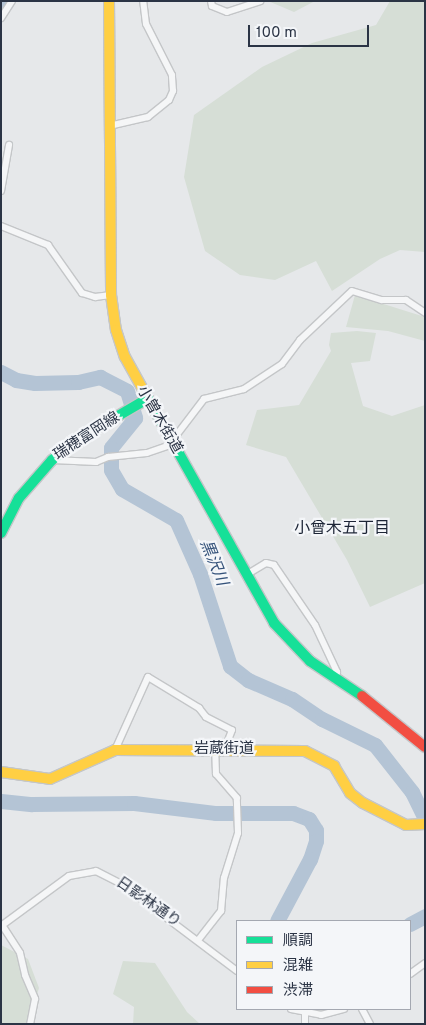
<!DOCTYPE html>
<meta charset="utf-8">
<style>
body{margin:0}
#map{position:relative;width:426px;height:1025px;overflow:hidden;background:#e6e8ea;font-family:Overpass,"Noto Sans JP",sans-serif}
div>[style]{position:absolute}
.green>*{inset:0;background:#d6ded6}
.river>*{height:15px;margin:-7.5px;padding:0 7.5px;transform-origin:7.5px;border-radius:7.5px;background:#b4c4d5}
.roads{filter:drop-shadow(1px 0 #c4c6c8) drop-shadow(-1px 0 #c4c6c8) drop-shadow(0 1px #c4c6c8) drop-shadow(0 -1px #c4c6c8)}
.street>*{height:6px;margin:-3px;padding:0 3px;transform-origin:3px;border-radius:3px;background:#f5f6f7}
.fast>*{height:10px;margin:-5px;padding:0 5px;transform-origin:5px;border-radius:5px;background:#16e098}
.slow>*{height:10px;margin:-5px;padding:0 5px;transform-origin:5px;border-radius:5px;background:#ffcf43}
.jam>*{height:10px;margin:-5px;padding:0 5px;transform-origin:5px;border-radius:5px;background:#f24e42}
span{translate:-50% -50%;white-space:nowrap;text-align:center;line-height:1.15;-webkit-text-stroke:4.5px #f4f6f9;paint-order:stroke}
.street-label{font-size:15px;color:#2b3445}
.neighbourhood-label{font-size:16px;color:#1d2536}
.water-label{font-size:16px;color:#34527a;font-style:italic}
.frame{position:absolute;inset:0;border:2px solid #2b3445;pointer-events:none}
.legend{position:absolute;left:236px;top:920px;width:175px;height:90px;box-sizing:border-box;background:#f4f6f9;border:1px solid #a4a8b1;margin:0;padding:6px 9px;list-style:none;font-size:15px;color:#2b3445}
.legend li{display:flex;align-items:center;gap:10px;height:25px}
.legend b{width:25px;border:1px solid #a4a8b1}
.scale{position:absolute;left:248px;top:25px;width:121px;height:22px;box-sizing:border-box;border:2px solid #2b3445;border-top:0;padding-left:6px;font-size:15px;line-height:18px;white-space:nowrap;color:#2b3445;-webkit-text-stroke:4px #f4f6f9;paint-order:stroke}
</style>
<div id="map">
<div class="green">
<i style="clip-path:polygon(268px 1px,315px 1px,294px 12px)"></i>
<i style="clip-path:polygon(390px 1px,425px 1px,425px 252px,400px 250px,380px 259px,332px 291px,316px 261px,275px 280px,240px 275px,205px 251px,184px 177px,194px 115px,262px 67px,312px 43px,376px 25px)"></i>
<i style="clip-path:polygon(355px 295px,425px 317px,425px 341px,388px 331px,346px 327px)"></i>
<i style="clip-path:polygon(357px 331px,376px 333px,370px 361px,351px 363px,363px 406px,392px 416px,425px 405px,425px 583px,370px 607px,347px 560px,286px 457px,246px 445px,257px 410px,299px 405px,331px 351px,329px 345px,331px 333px)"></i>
<i style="clip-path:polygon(1px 945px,28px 959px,39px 988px,28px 1024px,1px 1024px)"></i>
<i style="clip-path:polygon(123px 961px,155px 963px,187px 1012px,200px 1024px,133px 1024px,134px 1007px,113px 994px)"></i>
</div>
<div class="river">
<i style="left:1px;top:6px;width:6px;rotate:-51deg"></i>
<i style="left:1px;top:372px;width:17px;rotate:28deg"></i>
<i style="left:16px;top:380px;width:19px;rotate:9deg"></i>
<i style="left:35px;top:383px;width:43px;rotate:-1.3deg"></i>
<i style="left:78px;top:382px;width:23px;rotate:-13deg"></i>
<i style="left:100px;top:377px;width:30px;rotate:27deg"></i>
<i style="left:127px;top:391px;width:28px;rotate:73deg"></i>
<i style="left:135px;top:418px;width:38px;rotate:129deg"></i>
<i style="left:111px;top:448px;width:22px;rotate:90deg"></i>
<i style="left:111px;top:470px;width:22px;rotate:60deg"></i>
<i style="left:122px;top:489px;width:62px;rotate:29.9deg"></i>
<i style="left:176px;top:520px;width:59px;rotate:66deg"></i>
<i style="left:200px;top:574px;width:97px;rotate:71.9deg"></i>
<i style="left:230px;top:666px;width:23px;rotate:38deg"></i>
<i style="left:248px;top:680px;width:48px;rotate:23.4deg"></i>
<i style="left:292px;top:699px;width:36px;rotate:34deg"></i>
<i style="left:322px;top:719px;width:59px;rotate:26.1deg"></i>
<i style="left:375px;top:745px;width:60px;rotate:51.8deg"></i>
<i style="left:412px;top:792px;width:30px;rotate:64deg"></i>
<i style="left:1px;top:801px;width:31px;rotate:6deg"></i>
<i style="left:32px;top:804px;width:102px;rotate:-0.6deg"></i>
<i style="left:134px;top:803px;width:83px;rotate:7deg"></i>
<i style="left:216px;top:813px;width:77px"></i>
<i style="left:293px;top:813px;width:17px;rotate:21deg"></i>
<i style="left:309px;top:819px;width:13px;rotate:58deg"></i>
<i style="left:316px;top:830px;width:11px;rotate:90deg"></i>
<i style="left:316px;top:841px;width:19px;rotate:108deg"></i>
<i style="left:310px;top:859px;width:70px;rotate:118deg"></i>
<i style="left:410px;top:924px;width:17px;rotate:-28deg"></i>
</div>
<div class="roads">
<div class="street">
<i style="left:211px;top:1px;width:5px;rotate:79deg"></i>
<i style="left:212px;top:6px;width:16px;rotate:22deg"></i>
<i style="left:227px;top:12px;width:35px;rotate:-18deg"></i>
<i style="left:1px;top:18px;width:20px;rotate:-57deg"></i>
<i style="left:109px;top:126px;width:40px;rotate:-13deg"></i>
<i style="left:148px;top:117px;width:27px;rotate:-39deg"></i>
<i style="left:169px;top:100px;width:10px;rotate:-66deg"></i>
<i style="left:173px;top:91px;width:16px;rotate:-94deg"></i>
<i style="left:172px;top:75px;width:57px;rotate:-117deg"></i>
<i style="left:146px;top:24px;width:23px;rotate:-97deg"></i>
<i style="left:1px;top:191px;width:47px;rotate:-80.1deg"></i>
<i style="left:1px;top:226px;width:51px;rotate:22deg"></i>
<i style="left:48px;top:245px;width:59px;rotate:54.7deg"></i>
<i style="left:82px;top:293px;width:14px;rotate:17deg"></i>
<i style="left:95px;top:297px;width:16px;rotate:-7deg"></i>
<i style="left:172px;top:441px;width:53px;rotate:-52.7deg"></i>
<i style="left:204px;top:399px;width:41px;rotate:-14deg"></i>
<i style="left:244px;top:389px;width:45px;rotate:-33.3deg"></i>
<i style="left:282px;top:364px;width:30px;rotate:-53deg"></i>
<i style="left:300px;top:340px;width:71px;rotate:-43.3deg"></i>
<i style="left:352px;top:291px;width:31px;rotate:17deg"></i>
<i style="left:382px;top:300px;width:24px"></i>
<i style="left:406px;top:300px;width:23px;rotate:34deg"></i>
<i style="left:53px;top:460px;width:43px;rotate:2.7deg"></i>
<i style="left:96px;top:462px;width:13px;rotate:-23deg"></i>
<i style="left:108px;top:457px;width:39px;rotate:-6deg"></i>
<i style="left:147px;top:453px;width:28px;rotate:-19deg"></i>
<i style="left:246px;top:575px;width:23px;rotate:-31deg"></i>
<i style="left:266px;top:563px;width:8px;rotate:14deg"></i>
<i style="left:274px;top:565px;width:73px;rotate:55.7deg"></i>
<i style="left:315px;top:625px;width:52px;rotate:64.9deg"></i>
<i style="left:337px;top:672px;width:8px;rotate:104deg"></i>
<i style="left:115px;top:750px;width:80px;rotate:-65.7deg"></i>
<i style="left:148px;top:677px;width:60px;rotate:31.3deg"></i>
<i style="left:199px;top:708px;width:11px;rotate:52deg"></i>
<i style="left:206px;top:717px;width:29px;rotate:27deg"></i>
<i style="left:232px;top:730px;width:22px;rotate:111deg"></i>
<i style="left:2px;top:925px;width:33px;rotate:57deg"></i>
<i style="left:20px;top:953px;width:23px;rotate:77deg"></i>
<i style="left:25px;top:975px;width:26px;rotate:67deg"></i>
<i style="left:35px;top:999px;width:25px;rotate:101deg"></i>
<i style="left:1px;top:926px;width:84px;rotate:-36.3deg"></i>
<i style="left:69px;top:876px;width:27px;rotate:-10deg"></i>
<i style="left:96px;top:871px;width:30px;rotate:27deg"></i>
<i style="left:123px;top:885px;width:143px;rotate:37deg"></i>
<i style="left:199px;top:939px;width:36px;rotate:-52deg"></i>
<i style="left:221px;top:911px;width:33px;rotate:-85deg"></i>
<i style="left:224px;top:878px;width:47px;rotate:-72.7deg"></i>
<i style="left:238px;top:833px;width:35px;rotate:-92deg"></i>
<i style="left:237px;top:798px;width:32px;rotate:-131deg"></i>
<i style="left:216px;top:774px;width:23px;rotate:-92deg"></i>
<i style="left:410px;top:974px;width:19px;rotate:-36deg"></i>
<i style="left:291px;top:1009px;width:31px;rotate:11deg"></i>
<i style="left:321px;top:1015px;width:24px;rotate:-15deg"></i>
<i style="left:362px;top:1009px;width:17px;rotate:62deg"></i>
<i style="left:305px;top:1014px;width:10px;rotate:90deg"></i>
</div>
<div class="fast">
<i style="left:144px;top:391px;width:266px;rotate:60.7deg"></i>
<i style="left:274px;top:623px;width:52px;rotate:46.5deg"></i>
<i style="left:310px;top:661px;width:63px;rotate:33.9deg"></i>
<i style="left:1px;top:533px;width:39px;rotate:-63deg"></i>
<i style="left:19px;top:498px;width:50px;rotate:-49deg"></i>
<i style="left:52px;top:460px;width:38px;rotate:-37deg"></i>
<i style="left:82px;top:437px;width:75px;rotate:-30.3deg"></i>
</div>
<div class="slow">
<i style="left:109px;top:1px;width:294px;rotate:89.6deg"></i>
<i style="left:111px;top:295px;width:35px;rotate:82deg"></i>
<i style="left:116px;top:330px;width:28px;rotate:72deg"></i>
<i style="left:125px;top:357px;width:39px;rotate:61deg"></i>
<i style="left:1px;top:772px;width:49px;rotate:8.1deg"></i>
<i style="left:50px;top:779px;width:71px;rotate:-24deg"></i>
<i style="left:115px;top:750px;width:190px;rotate:0.3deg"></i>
<i style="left:305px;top:751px;width:33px;rotate:27deg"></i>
<i style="left:334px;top:766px;width:31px;rotate:59deg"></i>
<i style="left:350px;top:793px;width:16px;rotate:38deg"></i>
<i style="left:363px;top:803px;width:48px;rotate:27.1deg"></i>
<i style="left:406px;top:825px;width:19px;rotate:-3deg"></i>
</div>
<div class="jam">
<i style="left:362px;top:696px;width:81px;rotate:39deg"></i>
</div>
</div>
<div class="street-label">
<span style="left:159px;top:420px;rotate:60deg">小曽木街道</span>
<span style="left:87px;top:437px;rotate:-33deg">瑞穂富岡線</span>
<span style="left:224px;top:750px">岩蔵街道</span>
<span style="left:148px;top:903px;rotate:35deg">日影林通り</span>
</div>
<div class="neighbourhood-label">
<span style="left:342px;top:529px">小曾木五丁目</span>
</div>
<div class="water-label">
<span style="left:213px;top:563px;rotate:68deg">黒沢川</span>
</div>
<div class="frame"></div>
<ul class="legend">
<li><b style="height:6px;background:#16e098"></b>順調</li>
<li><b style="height:6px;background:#ffcf43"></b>混雑</li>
<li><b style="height:6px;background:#f24e42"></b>渋滞</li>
</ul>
<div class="scale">100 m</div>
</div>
